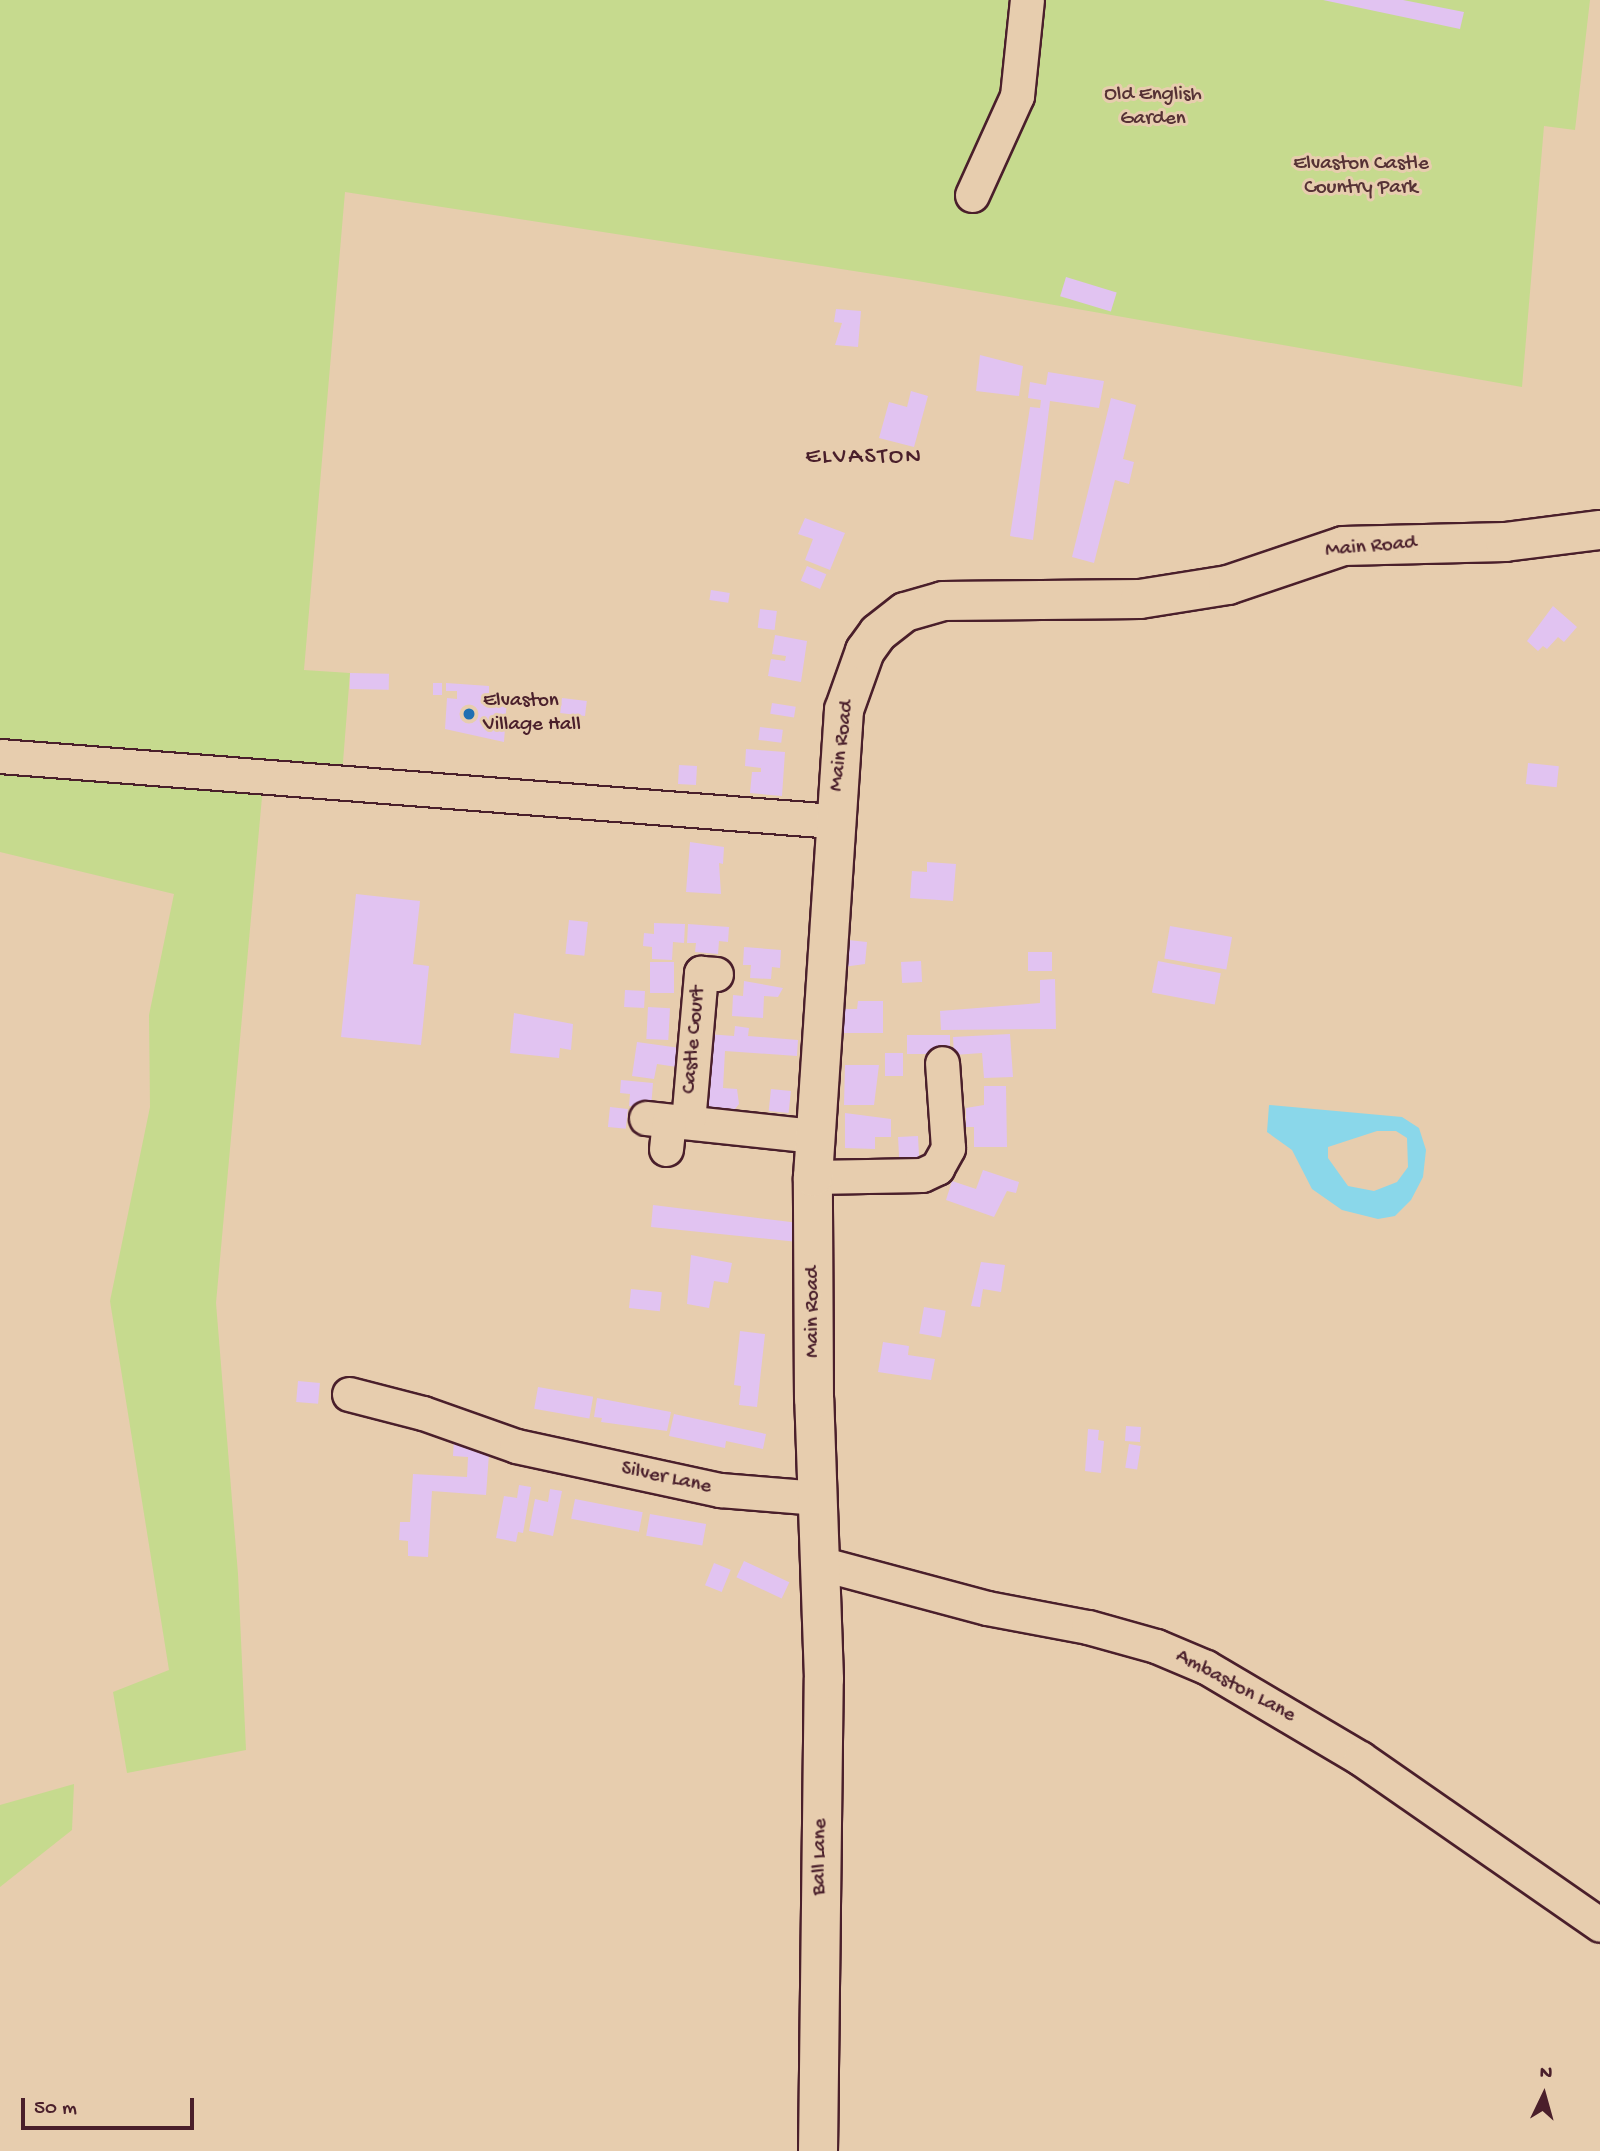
<!DOCTYPE html>
<style>
body{margin:0}
#map{position:relative;width:1600px;height:2151px;overflow:hidden;background:#e7cdae;font-family:"Gochi Hand",sans-serif}
div>[style]{position:absolute}
.green>*{inset:0;background:#c6da8e}
.water>*{inset:0;background:#8ad7ea}
.building>*{inset:0;background:#e1c3f1;transform-origin:0 0}
.roads{filter:drop-shadow(2px 0 #4a1f2b) drop-shadow(-2px 0 #4a1f2b) drop-shadow(0 2px #4a1f2b) drop-shadow(0 -2px #4a1f2b)}
.minor>*{height:33px;margin:-16.5px;padding:0 16.5px;transform-origin:16.5px;border-radius:16.5px;background:#e7cdae}
.major>*{height:38px;margin:-19px;padding:0 19px;transform-origin:19px;border-radius:19px;background:#e7cdae}
.dots>*{width:19px;height:19px;translate:-50% -50%;box-sizing:border-box;border:4px solid #e7cdae;border-radius:50%}
span{translate:-50% -50%;white-space:nowrap;text-align:center;line-height:1.15;-webkit-text-stroke:6px #e7cdae;paint-order:stroke}
.park-label{font-size:21px;color:#563235}
.street-label{font-size:21px;color:#4a1f2b}
.poi-label{font-size:21px;color:#4a1f2b}
.left{translate:0 -50%;text-align:left}
.quarter-label{font-size:24px;color:#4a1f2b;letter-spacing:2px}
.north{position:absolute;left:1509px;top:2060px;width:70px;height:70px;-webkit-text-stroke:5px #e7cdae;paint-order:stroke;rotate:5deg;font-size:19px;font-weight:700;line-height:28px;text-align:center;color:#4a1f2b}
.north::after{content:'';display:block;margin:auto;width:24px;height:32px;background:#4a1f2b;clip-path:polygon(50% 0,100% 100%,50% 72%,0 100%)}
.scale{position:absolute;left:21px;top:2098px;width:173px;height:32px;box-sizing:border-box;border:4px solid #4a1f2b;border-top:0;padding-left:9px;font-size:21px;line-height:24px;white-space:nowrap;color:#4a1f2b;-webkit-text-stroke:5px #e7cdae;paint-order:stroke}
</style>
<div id="map">
<div class="green">
<i style="clip-path:polygon(0 0,1590px 0,1575px 130px,1544px 126px,1522px 387px,912px 280px,345px 192px,304px 670px,350px 673px,342px 775px,263px 786px,216px 1303px,238px 1574px,246px 1750px,127px 1773px,113px 1692px,169px 1670px,110px 1301px,150px 1107px,149px 1015px,174px 894px,0 852px)"></i>
<i style="clip-path:polygon(74px 1784px,72px 1830px,0 1887px,0 1805px)"></i>
</div>
<div class="water">
<i style="clip-path:polygon(evenodd,1269px 1105px,1402px 1117px,1419px 1128px,1426px 1150px,1423px 1177px,1411px 1200px,1395px 1216px,1378px 1219px,1342px 1210px,1312px 1189px,1292px 1150px,1267px 1132px,1269px 1105px,1377px 1131px,1396px 1131px,1407px 1138px,1408px 1167px,1397px 1182px,1374px 1191px,1348px 1186px,1328px 1158px,1328px 1147px,1377px 1131px)"></i>
</div>
<div class="building">
<i style="clip-path:polygon(1323px 0,1403px 0,1464px 12px,1460px 29px)"></i>
<i style="left:1066px;top:277px;width:53px;height:20px;rotate:17deg"></i>
<i style="clip-path:polygon(836px 309px,861px 311px,858px 347px,835px 345px,842px 323px,834px 322px)"></i>
<i style="clip-path:polygon(980px 355px,1023px 366px,1019px 396px,976px 391px)"></i>
<i style="clip-path:polygon(1048px 372px,1104px 381px,1099px 408px,1050px 401px,1033px 540px,1010px 536px,1030px 407px,1040px 408px,1041px 400px,1028px 398px,1030px 382px,1046px 385px)"></i>
<i style="clip-path:polygon(911px 391px,928px 396px,914px 447px,879px 438px,889px 402px,907px 407px)"></i>
<i style="clip-path:polygon(1111px 398px,1136px 405px,1123px 459px,1134px 462px,1129px 484px,1115px 480px,1094px 563px,1072px 557px)"></i>
<i style="clip-path:polygon(805px 518px,845px 533px,830px 570px,805px 560px,813px 539px,798px 534px)"></i>
<i style="left:807px;top:566px;width:21px;height:16px;rotate:23deg"></i>
<i style="left:711px;top:590px;width:19px;height:10px;rotate:9deg"></i>
<i style="clip-path:polygon(1553px 606px,1577px 627px,1564px 642px,1558px 637px,1547px 649px,1543px 646px,1538px 651px,1527px 641px)"></i>
<i style="left:760px;top:609px;width:17px;height:19px;rotate:7deg"></i>
<i style="clip-path:polygon(775px 635px,807px 641px,801px 682px,768px 676px,771px 659px,785px 661px,786px 656px,772px 654px)"></i>
<i style="left:350px;top:673px;width:39px;height:16px;rotate:1deg"></i>
<i style="left:433px;top:683px;width:9px;height:12px"></i>
<i style="clip-path:polygon(446px 683px,489px 686px,489px 696px,507px 698px,504px 742px,445px 729px,447px 698px,457px 699px,457px 691px,446px 691px)"></i>
<i style="left:562px;top:698px;width:25px;height:15px;rotate:7deg"></i>
<i style="left:772px;top:703px;width:24px;height:11px;rotate:9deg"></i>
<i style="left:760px;top:727px;width:23px;height:13px;rotate:7deg"></i>
<i style="clip-path:polygon(746px 749px,785px 752px,782px 796px,750px 793px,752px 772px,761px 772px,761px 768px,745px 766px)"></i>
<i style="left:1528px;top:763px;width:31px;height:21px;rotate:6deg"></i>
<i style="left:679px;top:765px;width:18px;height:19px;rotate:3deg"></i>
<i style="clip-path:polygon(690px 842px,724px 847px,723px 864px,719px 863px,721px 894px,686px 892px)"></i>
<i style="clip-path:polygon(927px 862px,956px 864px,953px 901px,910px 898px,912px 871px,927px 872px)"></i>
<i style="clip-path:polygon(356px 894px,420px 901px,413px 964px,429px 966px,421px 1045px,341px 1037px)"></i>
<i style="left:569px;top:920px;width:19px;height:34px;rotate:6deg"></i>
<i style="clip-path:polygon(654px 923px,685px 924px,684px 943px,673px 942px,672px 960px,652px 959px,652px 947px,643px 946px,644px 933px,654px 934px)"></i>
<i style="clip-path:polygon(688px 924px,729px 927px,728px 942px,719px 941px,718px 954px,695px 952px,696px 943px,687px 943px)"></i>
<i style="left:1170px;top:926px;width:63px;height:33px;rotate:10deg"></i>
<i style="clip-path:polygon(848px 940px,867px 942px,865px 964px,836px 968px,838px 944px,848px 945px)"></i>
<i style="clip-path:polygon(744px 947px,781px 950px,780px 968px,772px 967px,771px 979px,750px 978px,751px 965px,743px 965px)"></i>
<i style="left:1052px;top:952px;width:19px;height:24px;rotate:90deg"></i>
<i style="left:921px;top:961px;width:21px;height:20px;rotate:87deg"></i>
<i style="left:1158px;top:961px;width:64px;height:32px;rotate:11deg"></i>
<i style="left:650px;top:962px;width:24px;height:31px"></i>
<i style="clip-path:polygon(1055px 979px,1056px 1029px,941px 1030px,940px 1011px,1040px 1003px,1040px 980px)"></i>
<i style="clip-path:polygon(744px 981px,783px 988px,778px 997px,764px 996px,763px 1018px,732px 1016px,733px 995px,743px 996px)"></i>
<i style="left:625px;top:990px;width:20px;height:17px;rotate:3deg"></i>
<i style="clip-path:polygon(858px 1001px,883px 1001px,883px 1033px,832px 1033px,833px 1009px,857px 1009px)"></i>
<i style="left:648px;top:1007px;width:22px;height:32px;rotate:3deg"></i>
<i style="clip-path:polygon(514px 1013px,573px 1024px,571px 1050px,560px 1048px,559px 1058px,510px 1053px)"></i>
<i style="clip-path:polygon(735px 1026px,749px 1028px,748px 1036px,798px 1040px,797px 1056px,725px 1051px,723px 1088px,737px 1089px,739px 1104px,735px 1109px,702px 1107px,707px 1034px,734px 1036px)"></i>
<i style="clip-path:polygon(1010px 1034px,1013px 1077px,984px 1078px,982px 1053px,954px 1055px,953px 1037px)"></i>
<i style="left:950px;top:1035px;width:19px;height:43px;rotate:90deg"></i>
<i style="clip-path:polygon(637px 1042px,680px 1048px,677px 1067px,657px 1064px,654px 1079px,632px 1076px)"></i>
<i style="left:885px;top:1053px;width:18px;height:23px"></i>
<i style="clip-path:polygon(845px 1065px,879px 1065px,874px 1105px,844px 1105px)"></i>
<i style="clip-path:polygon(621px 1080px,653px 1083px,651px 1108px,629px 1106px,630px 1094px,620px 1093px)"></i>
<i style="clip-path:polygon(984px 1086px,1006px 1086px,1007px 1147px,974px 1147px,974px 1127px,966px 1127px,966px 1108px,984px 1105px)"></i>
<i style="left:771px;top:1089px;width:20px;height:22px;rotate:6deg"></i>
<i style="left:610px;top:1107px;width:18px;height:20px;rotate:6deg"></i>
<i style="clip-path:polygon(845px 1113px,891px 1119px,891px 1137px,875px 1137px,875px 1149px,845px 1148px)"></i>
<i style="left:918px;top:1136px;width:22px;height:20px;rotate:87deg"></i>
<i style="clip-path:polygon(983px 1170px,1019px 1182px,1016px 1193px,1007px 1191px,994px 1217px,946px 1200px,952px 1181px,976px 1189px)"></i>
<i style="clip-path:polygon(653px 1205px,799px 1223px,798px 1242px,651px 1227px)"></i>
<i style="clip-path:polygon(691px 1255px,732px 1263px,728px 1283px,714px 1281px,709px 1308px,687px 1304px)"></i>
<i style="clip-path:polygon(981px 1262px,1005px 1265px,1001px 1292px,983px 1289px,980px 1307px,971px 1306px)"></i>
<i style="left:631px;top:1289px;width:31px;height:19px;rotate:6deg"></i>
<i style="left:924px;top:1307px;width:22px;height:27px;rotate:10deg"></i>
<i style="clip-path:polygon(740px 1331px,765px 1334px,757px 1407px,739px 1405px,741px 1386px,734px 1385px)"></i>
<i style="clip-path:polygon(883px 1342px,909px 1346px,908px 1355px,935px 1359px,931px 1380px,878px 1372px)"></i>
<i style="left:298px;top:1381px;width:22px;height:21px;rotate:5deg"></i>
<i style="left:538px;top:1387px;width:56px;height:22px;rotate:10deg"></i>
<i style="clip-path:polygon(597px 1398px,671px 1412px,667px 1431px,601px 1422px,602px 1418px,594px 1417px)"></i>
<i style="clip-path:polygon(674px 1414px,766px 1434px,763px 1449px,726px 1441px,725px 1448px,669px 1436px)"></i>
<i style="left:1126px;top:1426px;width:15px;height:15px;rotate:4deg"></i>
<i style="clip-path:polygon(1088px 1429px,1099px 1430px,1098px 1440px,1104px 1441px,1101px 1473px,1085px 1471px)"></i>
<i style="clip-path:polygon(454px 1438px,490px 1440px,486px 1495px,432px 1491px,428px 1557px,408px 1556px,408px 1541px,399px 1540px,400px 1522px,410px 1522px,413px 1474px,467px 1477px,468px 1457px,453px 1456px)"></i>
<i style="left:1129px;top:1444px;width:12px;height:24px;rotate:9deg"></i>
<i style="clip-path:polygon(519px 1485px,531px 1487px,523px 1533px,518px 1532px,516px 1542px,496px 1538px,504px 1496px,517px 1498px)"></i>
<i style="clip-path:polygon(550px 1489px,562px 1491px,553px 1536px,529px 1531px,535px 1499px,548px 1502px)"></i>
<i style="left:575px;top:1499px;width:69px;height:20px;rotate:11deg"></i>
<i style="left:650px;top:1514px;width:57px;height:22px;rotate:10deg"></i>
<i style="left:744px;top:1561px;width:50px;height:18px;rotate:25deg"></i>
<i style="left:714px;top:1563px;width:18px;height:24px;rotate:22deg"></i>
</div>
<div class="roads">
<div class="minor">
<i style="left:972px;top:195px;width:109px;rotate:-65.6deg"></i>
<i style="left:1017px;top:96px;width:97px;rotate:-84.1deg"></i>
<i style="left:0;top:756px;width:837px;rotate:4.46deg"></i>
<i style="left:646px;top:1118px;width:170px;rotate:6.1deg"></i>
<i style="left:688px;top:1122px;width:150px;rotate:-85deg"></i>
<i style="left:701px;top:973px;width:15px;rotate:4deg"></i>
<i style="left:666px;top:1149px;width:28px;rotate:-84deg"></i>
<i style="left:813px;top:1177px;width:109px;rotate:-1.1deg"></i>
<i style="left:922px;top:1175px;width:17px;rotate:-25deg"></i>
<i style="left:937px;top:1168px;width:23px;rotate:-61deg"></i>
<i style="left:948px;top:1148px;width:85px;rotate:-94deg"></i>
<i style="left:349px;top:1394px;width:76px;rotate:14.4deg"></i>
<i style="left:423px;top:1413px;width:99px;rotate:19.5deg"></i>
<i style="left:516px;top:1446px;width:209px;rotate:12.2deg"></i>
<i style="left:720px;top:1490px;width:98px;rotate:4.7deg"></i>
<i style="left:819px;top:1563px;width:174px;rotate:15deg"></i>
<i style="left:987px;top:1608px;width:103px;rotate:10.7deg"></i>
<i style="left:1088px;top:1627px;width:71px;rotate:15.6deg"></i>
<i style="left:1156px;top:1646px;width:54px;rotate:22.8deg"></i>
<i style="left:1206px;top:1667px;width:179px;rotate:30.6deg"></i>
<i style="left:1360px;top:1758px;width:292px;rotate:34.8deg"></i>
</div>
<div class="major">
<i style="left:818px;top:2151px;width:472px;rotate:-89.3deg"></i>
<i style="left:824px;top:1679px;width:280px;rotate:-92deg"></i>
<i style="left:814px;top:1399px;width:222px;rotate:-90.3deg"></i>
<i style="left:813px;top:1177px;width:468px;rotate:-86.2deg"></i>
<i style="left:844px;top:710px;width:63px;rotate:-70.4deg"></i>
<i style="left:865px;top:651px;width:22px;rotate:-54deg"></i>
<i style="left:878px;top:633px;width:34px;rotate:-38deg"></i>
<i style="left:905px;top:612px;width:40px;rotate:-16deg"></i>
<i style="left:943px;top:601px;width:197px;rotate:-0.6deg"></i>
<i style="left:1140px;top:599px;width:89px;rotate:-9deg"></i>
<i style="left:1228px;top:585px;width:121px;rotate:-18.7deg"></i>
<i style="left:1343px;top:546px;width:162px;rotate:-1.4deg"></i>
<i style="left:1505px;top:542px;width:96px;rotate:-7.2deg"></i>
</div>
</div>
<div class="dots">
<i style="left:469px;top:714px;background:#1f6fb2"></i>
</div>
<div class="park-label">
<span style="left:1153px;top:108px">Old English<br>Garden</span>
<span style="left:1361px;top:177px">Elvaston Castle<br>Country Park</span>
</div>
<div class="street-label">
<span style="left:1371px;top:548px;rotate:-5deg">Main Road</span>
<span style="left:843px;top:746px;rotate:-83deg">Main Road</span>
<span style="left:695px;top:1040px;rotate:-85deg">Castle Court</span>
<span style="left:814px;top:1312px;rotate:-90deg">Main Road</span>
<span style="left:666px;top:1479px;rotate:12deg">Silver Lane</span>
<span style="left:1235px;top:1687px;rotate:28deg">Ambaston Lane</span>
<span style="left:821px;top:1857px;rotate:-89deg">Ball Lane</span>
</div>
<div class="poi-label">
<span class="left" style="left:483px;top:714px">Elvaston<br>Village Hall</span>
</div>
<div class="quarter-label">
<span style="left:864px;top:458px">ELVASTON</span>
</div>
<div class="north">N</div>
<div class="scale">50 m</div>
</div>
